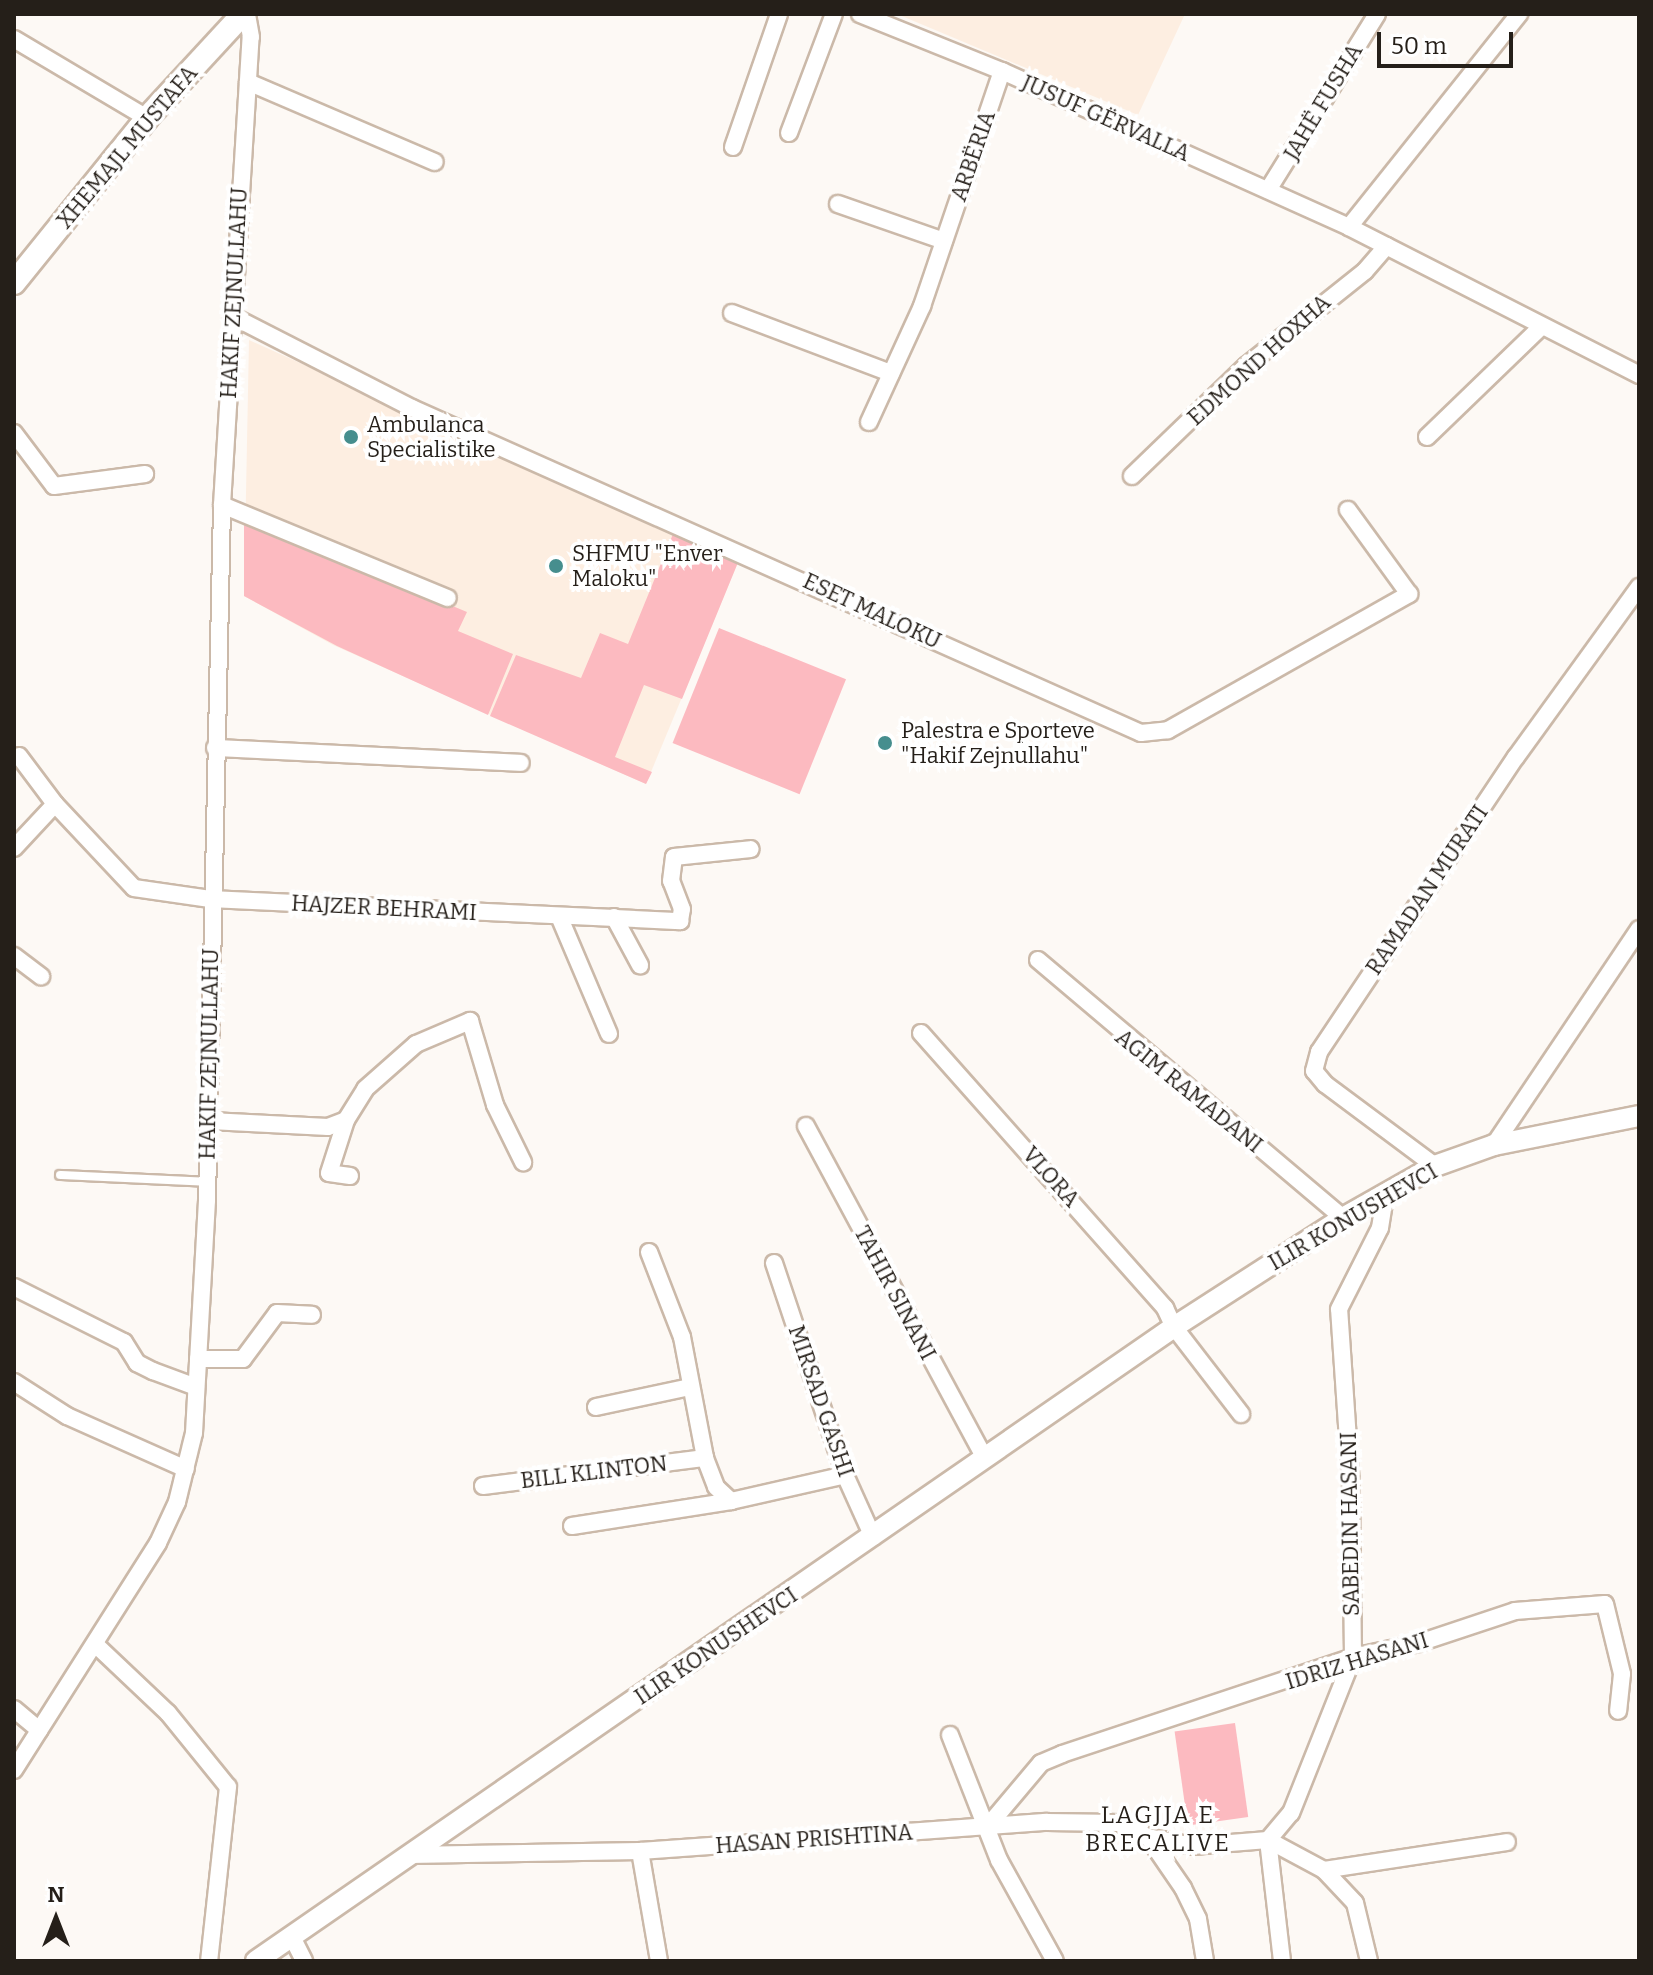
<!DOCTYPE html>
<meta charset="utf-8">
<style>
body{margin:0}
#map{position:relative;width:1653px;height:1975px;overflow:hidden;background:#fdf9f5;font-family:Bitter,serif}
div>[style]{position:absolute}
.built>*{inset:0;background:#fdeee1}
.green>*{inset:0;background:#fcbac0;transform-origin:0 0}
.roads{filter:drop-shadow(2px 0 #cbb9a9) drop-shadow(-2px 0 #cbb9a9) drop-shadow(0 2px #cbb9a9) drop-shadow(0 -2px #cbb9a9)}
.service>*{height:8px;margin:-4px;padding:0 4px;transform-origin:4px;border-radius:4px;background:#fff}
.minor>*{height:16px;margin:-8px;padding:0 8px;transform-origin:8px;border-radius:8px;background:#fff}
.tertiary>*{height:20px;margin:-10px;padding:0 10px;transform-origin:10px;border-radius:10px;background:#fff}
.secondary>*{height:22px;margin:-11px;padding:0 11px;transform-origin:11px;border-radius:11px;background:#fff}
.dots>*{width:22px;height:22px;translate:-50% -50%;box-sizing:border-box;border:4px solid #fff;border-radius:50%}
span{translate:-50% -50%;white-space:nowrap;text-align:center;line-height:1.15;-webkit-text-stroke:7px #fff;paint-order:stroke}
.street-label{font-size:22px;color:#251f19}
.poi-label{font-size:22px;color:#251f19}
.left{translate:0 -50%;text-align:left}
.neighbourhood-label{font-size:24px;color:#251f19;letter-spacing:2px}
.frame{position:absolute;inset:0;border:16px solid #251f19;pointer-events:none}
.north{position:absolute;left:16px;top:1879px;width:80px;height:80px;-webkit-text-stroke:6px #fff;paint-order:stroke;rotate:0deg;font-size:22px;font-weight:700;line-height:32px;text-align:center;color:#251f19}
.north::after{content:'';display:block;margin:auto;width:28px;height:36px;background:#251f19;clip-path:polygon(50% 0,100% 100%,50% 72%,0 100%)}
.scale{position:absolute;left:1377px;top:32px;width:136px;height:36px;box-sizing:border-box;border:4px solid #251f19;border-top:0;padding-left:10px;font-size:24px;line-height:28px;white-space:nowrap;color:#251f19;-webkit-text-stroke:6px #fff;paint-order:stroke}
</style>
<div id="map">
<div class="built">
<i style="clip-path:polygon(897px 14px,1185px 14px,1138px 115px)"></i>
<i style="clip-path:polygon(249px 340px,739px 560px,646px 784px,333px 645px,244px 596px)"></i>
</div>
<div class="green">
<i style="clip-path:polygon(244px 519px,467px 612px,458px 631px,513px 654px,488px 715px,337px 646px,244px 596px)"></i>
<i style="clip-path:polygon(673px 534px,739px 560px,682px 699px,644px 685px,615px 757px,652px 772px,646px 784px,490px 716px,516px 655px,581px 678px,600px 633px,628px 644px)"></i>
<i style="left:719px;top:628px;width:137px;height:124px;rotate:22deg"></i>
<i style="left:1235px;top:1723px;width:95px;height:61px;rotate:82deg"></i>
</div>
<div class="roads">
<div class="service">
<i style="left:60px;top:1175px;width:147px;rotate:2.7deg"></i>
</div>
<div class="minor">
<i style="left:860px;top:14px;width:153px;rotate:21.9deg"></i>
<i style="left:1002px;top:71px;width:380px;rotate:24.2deg"></i>
<i style="left:1349px;top:227px;width:326px;rotate:27deg"></i>
<i style="left:14px;top:39px;width:155px;rotate:30.7deg"></i>
<i style="left:248px;top:82px;width:203px;rotate:23.2deg"></i>
<i style="left:789px;top:133px;width:127px;rotate:-69.3deg"></i>
<i style="left:733px;top:147px;width:141px;rotate:-70.9deg"></i>
<i style="left:1268px;top:190px;width:207px;rotate:-58.2deg"></i>
<i style="left:838px;top:204px;width:112px;rotate:19.2deg"></i>
<i style="left:1349px;top:227px;width:273px;rotate:-51.4deg"></i>
<i style="left:732px;top:313px;width:170px;rotate:20.7deg"></i>
<i style="left:232px;top:316px;width:202px;rotate:27.1deg"></i>
<i style="left:412px;top:408px;width:798px;rotate:24.03deg"></i>
<i style="left:1141px;top:733px;width:27px;rotate:-6deg"></i>
<i style="left:1168px;top:730px;width:277px;rotate:-29.4deg"></i>
<i style="left:1409px;top:594px;width:104px;rotate:-126deg"></i>
<i style="left:869px;top:422px;width:128px;rotate:-65.4deg"></i>
<i style="left:922px;top:306px;width:248px;rotate:-71.2deg"></i>
<i style="left:14px;top:433px;width:66px;rotate:53deg"></i>
<i style="left:54px;top:486px;width:92px;rotate:-7.5deg"></i>
<i style="left:1427px;top:437px;width:158px;rotate:-44deg"></i>
<i style="left:1132px;top:476px;width:158px;rotate:-44deg"></i>
<i style="left:1246px;top:366px;width:152px;rotate:-38.6deg"></i>
<i style="left:1365px;top:271px;width:33px;rotate:-49deg"></i>
<i style="left:222px;top:505px;width:244px;rotate:22.4deg"></i>
<i style="left:215px;top:748px;width:306px;rotate:2.8deg"></i>
<i style="left:19px;top:756px;width:60px;rotate:53.1deg"></i>
<i style="left:55px;top:804px;width:115px;rotate:46.8deg"></i>
<i style="left:134px;top:888px;width:77px;rotate:8.2deg"></i>
<i style="left:210px;top:899px;width:471px;rotate:2.7deg"></i>
<i style="left:680px;top:921px;width:12px;rotate:-81deg"></i>
<i style="left:682px;top:909px;width:30px;rotate:-111deg"></i>
<i style="left:671px;top:881px;width:24px;rotate:-83deg"></i>
<i style="left:674px;top:857px;width:77px;rotate:-5.9deg"></i>
<i style="left:14px;top:848px;width:60px;rotate:-47deg"></i>
<i style="left:559px;top:916px;width:128px;rotate:67deg"></i>
<i style="left:614px;top:917px;width:55px;rotate:61.6deg"></i>
<i style="left:14px;top:956px;width:34px;rotate:37deg"></i>
<i style="left:1038px;top:960px;width:399px;rotate:40.2deg"></i>
<i style="left:921px;top:1033px;width:368px;rotate:48.4deg"></i>
<i style="left:1165px;top:1308px;width:21px;rotate:65deg"></i>
<i style="left:1174px;top:1327px;width:110px;rotate:52.4deg"></i>
<i style="left:210px;top:1121px;width:118px;rotate:2.9deg"></i>
<i style="left:328px;top:1127px;width:19px;rotate:-21deg"></i>
<i style="left:806px;top:1126px;width:377px;rotate:61.7deg"></i>
<i style="left:1494px;top:1145px;width:260px;rotate:-56.1deg"></i>
<i style="left:1435px;top:1166px;width:137px;rotate:-143.3deg"></i>
<i style="left:1325px;top:1084px;width:17px;rotate:-130deg"></i>
<i style="left:1314px;top:1071px;width:20px;rotate:-75deg"></i>
<i style="left:1319px;top:1052px;width:355px;rotate:-56.3deg"></i>
<i style="left:1516px;top:757px;width:210px;rotate:-54.1deg"></i>
<i style="left:350px;top:1176px;width:21px;rotate:-172deg"></i>
<i style="left:329px;top:1173px;width:56px;rotate:-72.2deg"></i>
<i style="left:346px;top:1120px;width:36px;rotate:-58deg"></i>
<i style="left:365px;top:1089px;width:68px;rotate:-41.4deg"></i>
<i style="left:416px;top:1044px;width:59px;rotate:-23.1deg"></i>
<i style="left:470px;top:1021px;width:88px;rotate:73.4deg"></i>
<i style="left:495px;top:1105px;width:64px;rotate:63.8deg"></i>
<i style="left:649px;top:1252px;width:91px;rotate:68.8deg"></i>
<i style="left:682px;top:1337px;width:123px;rotate:79.2deg"></i>
<i style="left:705px;top:1458px;width:31px;rotate:69deg"></i>
<i style="left:716px;top:1487px;width:21px;rotate:43deg"></i>
<i style="left:774px;top:1263px;width:224px;rotate:71.5deg"></i>
<i style="left:845px;top:1475px;width:68px;rotate:65.7deg"></i>
<i style="left:14px;top:1287px;width:123px;rotate:26.6deg"></i>
<i style="left:124px;top:1342px;width:25px;rotate:58deg"></i>
<i style="left:137px;top:1363px;width:18px;rotate:27deg"></i>
<i style="left:153px;top:1371px;width:46px;rotate:20.4deg"></i>
<i style="left:198px;top:1359px;width:45px"></i>
<i style="left:243px;top:1359px;width:57px;rotate:-53.5deg"></i>
<i style="left:277px;top:1313px;width:35px;rotate:3deg"></i>
<i style="left:14px;top:1382px;width:63px;rotate:32.7deg"></i>
<i style="left:67px;top:1416px;width:130px;rotate:24deg"></i>
<i style="left:596px;top:1407px;width:96px;rotate:-12deg"></i>
<i style="left:483px;top:1486px;width:224px;rotate:-7.2deg"></i>
<i style="left:572px;top:1526px;width:161px;rotate:-8.9deg"></i>
<i style="left:731px;top:1501px;width:117px;rotate:-12.8deg"></i>
<i style="left:95px;top:1644px;width:100px;rotate:43.4deg"></i>
<i style="left:168px;top:1713px;width:95px;rotate:51deg"></i>
<i style="left:228px;top:1787px;width:175px;rotate:96.2deg"></i>
<i style="left:14px;top:1709px;width:33px;rotate:40deg"></i>
<i style="left:950px;top:1735px;width:134px;rotate:68.6deg"></i>
<i style="left:999px;top:1860px;width:115px;rotate:61deg"></i>
<i style="left:14px;top:1770px;width:269px;rotate:-57.6deg"></i>
<i style="left:158px;top:1543px;width:45px;rotate:-65.1deg"></i>
<i style="left:177px;top:1502px;width:71px;rotate:-76.2deg"></i>
<i style="left:194px;top:1433px;width:233px;rotate:-86.8deg"></i>
<i style="left:207px;top:1200px;width:695px;rotate:-88.76deg"></i>
<i style="left:222px;top:505px;width:469px;rotate:-86.5deg"></i>
<i style="left:251px;top:37px;width:23px;rotate:-100deg"></i>
<i style="left:988px;top:1826px;width:82px;rotate:-49.9deg"></i>
<i style="left:1041px;top:1763px;width:23px;rotate:-23deg"></i>
<i style="left:1062px;top:1754px;width:307px;rotate:-18.4deg"></i>
<i style="left:1353px;top:1657px;width:67px;rotate:-12deg"></i>
<i style="left:1419px;top:1643px;width:101px;rotate:-18.4deg"></i>
<i style="left:1515px;top:1611px;width:90px;rotate:-4.4deg"></i>
<i style="left:1605px;top:1604px;width:72px;rotate:76.3deg"></i>
<i style="left:1622px;top:1674px;width:37px;rotate:96deg"></i>
<i style="left:1148px;top:1837px;width:46px;rotate:11.3deg"></i>
<i style="left:1193px;top:1846px;width:75px;rotate:-4.6deg"></i>
<i style="left:1268px;top:1840px;width:35px;rotate:-50deg"></i>
<i style="left:1291px;top:1813px;width:168px;rotate:-68.3deg"></i>
<i style="left:1353px;top:1657px;width:173px;rotate:-90.7deg"></i>
<i style="left:1351px;top:1484px;width:175px;rotate:-93.9deg"></i>
<i style="left:1339px;top:1309px;width:91px;rotate:-63.2deg"></i>
<i style="left:1380px;top:1228px;width:31px;rotate:-81deg"></i>
<i style="left:1268px;top:1840px;width:64px;rotate:28.2deg"></i>
<i style="left:1324px;top:1870px;width:45px;rotate:46.8deg"></i>
<i style="left:1355px;top:1903px;width:60px;rotate:76.4deg"></i>
<i style="left:1268px;top:1840px;width:122px;rotate:83.4deg"></i>
<i style="left:640px;top:1851px;width:112px;rotate:80.2deg"></i>
<i style="left:409px;top:1855px;width:231px;rotate:-1deg"></i>
<i style="left:640px;top:1851px;width:408px;rotate:-4.1deg"></i>
<i style="left:1047px;top:1822px;width:72px;rotate:0.8deg"></i>
<i style="left:1119px;top:1823px;width:32px;rotate:26deg"></i>
<i style="left:1148px;top:1837px;width:62px;rotate:55.5deg"></i>
<i style="left:1183px;top:1888px;width:34px;rotate:64deg"></i>
<i style="left:1198px;top:1919px;width:43px;rotate:80.5deg"></i>
<i style="left:1324px;top:1870px;width:185px;rotate:-8.7deg"></i>
<i style="left:292px;top:1937px;width:27px;rotate:63deg"></i>
</div>
<div class="tertiary">
<i style="left:256px;top:1961px;width:1116px;rotate:-34.63deg"></i>
<i style="left:1174px;top:1327px;width:201px;rotate:-32.8deg"></i>
<i style="left:1343px;top:1218px;width:106px;rotate:-29.5deg"></i>
<i style="left:1435px;top:1166px;width:63px;rotate:-19.6deg"></i>
<i style="left:1494px;top:1145px;width:148px;rotate:-11.3deg"></i>
</div>
<div class="secondary">
<i style="left:14px;top:283px;width:212px;rotate:-51.1deg"></i>
<i style="left:147px;top:118px;width:142px;rotate:-47.3deg"></i>
</div>
</div>
<div class="dots">
<i style="left:351px;top:437px;background:#468e8e"></i>
<i style="left:556px;top:566px;background:#468e8e"></i>
<i style="left:885px;top:743px;background:#468e8e"></i>
</div>
<div class="street-label">
<span style="left:1323px;top:102px;rotate:-59deg">JAHË FUSHA</span>
<span style="left:1106px;top:118px;rotate:24deg">JUSUF GËRVALLA</span>
<span style="left:127px;top:147px;rotate:-50deg">XHEMAJL MUSTAFA</span>
<span style="left:973px;top:156px;rotate:-71deg">ARBËRIA</span>
<span style="left:234px;top:293px;rotate:-87deg">HAKIF ZEJNULLAHU</span>
<span style="left:1259px;top:360px;rotate:-42deg">EDMOND HOXHA</span>
<span style="left:872px;top:611px;rotate:25deg">ESET MALOKU</span>
<span style="left:1427px;top:890px;rotate:-56deg">RAMADAN MURATI</span>
<span style="left:384px;top:908px;rotate:3deg">HAJZER BEHRAMI</span>
<span style="left:209px;top:1054px;rotate:-89deg">HAKIF ZEJNULLAHU</span>
<span style="left:1189px;top:1091px;rotate:39deg">AGIM RAMADANI</span>
<span style="left:1051px;top:1177px;rotate:48deg">VLORA</span>
<span style="left:1353px;top:1217px;rotate:-30deg">ILIR KONUSHEVCI</span>
<span style="left:895px;top:1293px;rotate:62deg">TAHIR SINANI</span>
<span style="left:821px;top:1401px;rotate:71deg">MIRSAD GASHI</span>
<span style="left:594px;top:1472px;rotate:-7deg">BILL KLINTON</span>
<span style="left:1350px;top:1524px;rotate:-91deg">SABEDIN HASANI</span>
<span style="left:716px;top:1646px;rotate:-34deg">ILIR KONUSHEVCI</span>
<span style="left:1357px;top:1661px;rotate:-17deg">IDRIZ HASANI</span>
<span style="left:814px;top:1839px;rotate:-4deg">HASAN PRISHTINA</span>
</div>
<div class="poi-label">
<span class="left" style="left:367px;top:437px">Ambulanca<br>Specialistike</span>
<span class="left" style="left:572px;top:566px">SHFMU "Enver<br>Maloku"</span>
<span class="left" style="left:901px;top:743px">Palestra e Sporteve<br>"Hakif Zejnullahu"</span>
</div>
<div class="neighbourhood-label">
<span style="left:1158px;top:1830px">LAGJJA E<br>BRECALIVE</span>
</div>
<div class="frame"></div>
<div class="north">N</div>
<div class="scale">50 m</div>
</div>
